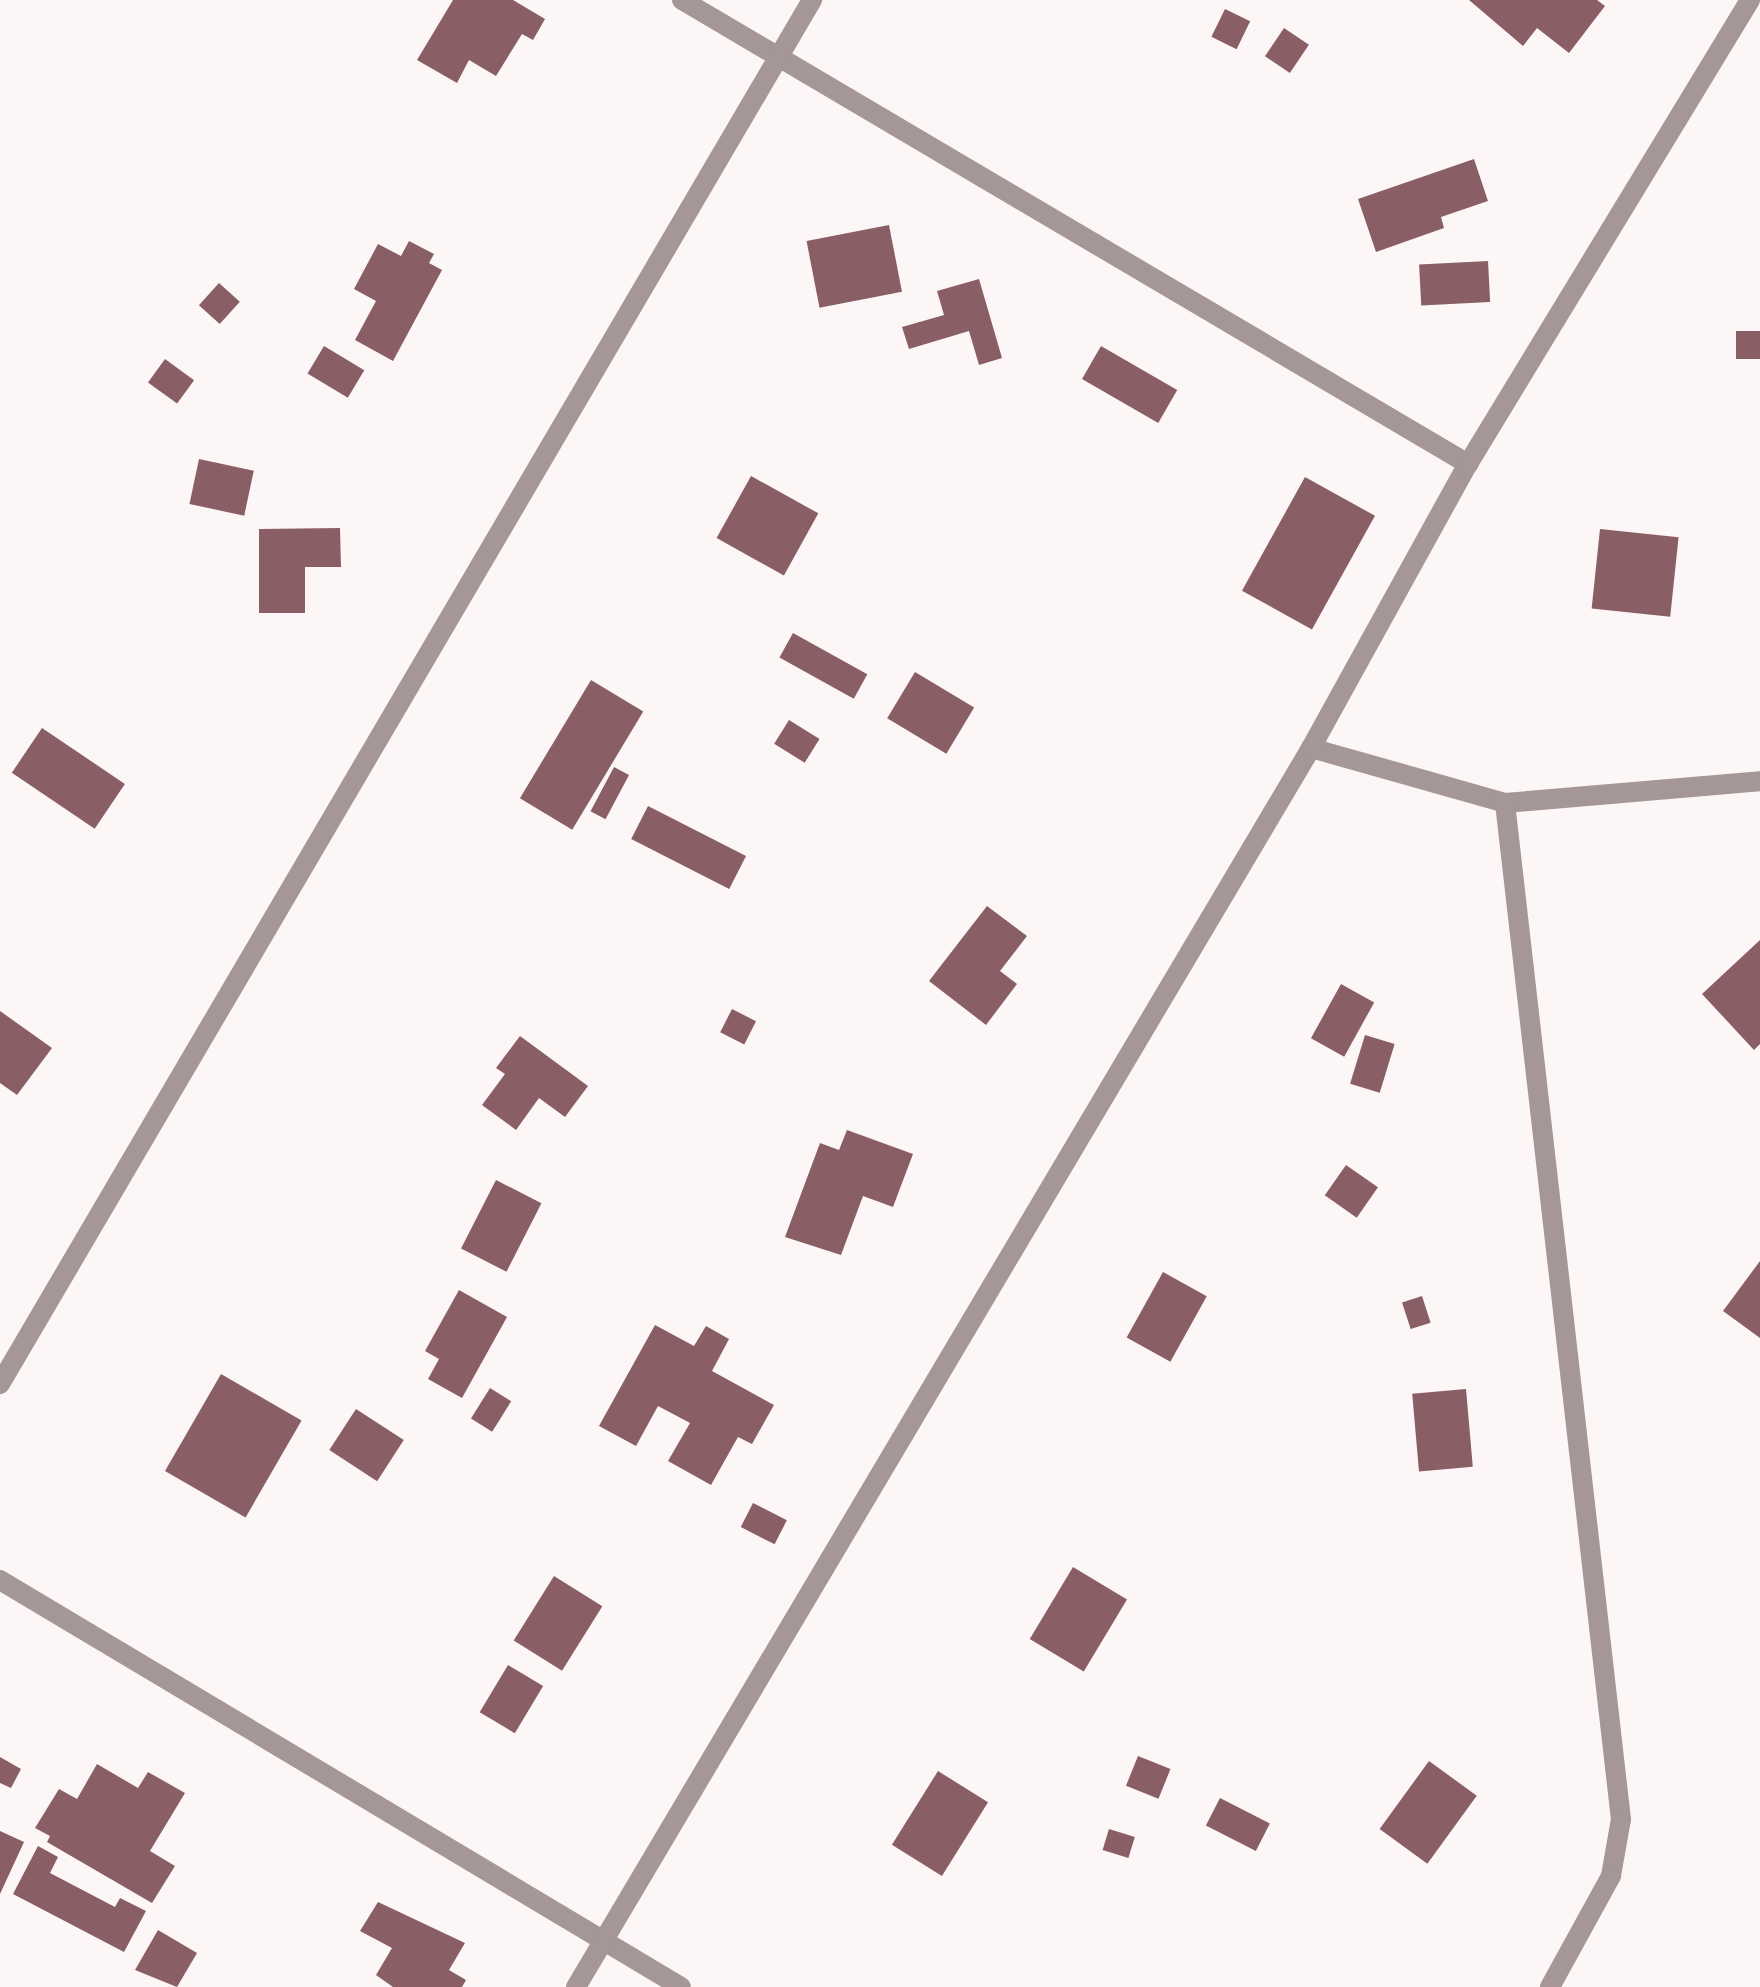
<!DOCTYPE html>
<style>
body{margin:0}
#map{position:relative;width:1760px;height:1987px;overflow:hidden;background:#fdf6f7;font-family:"PT Sans",sans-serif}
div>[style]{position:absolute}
.building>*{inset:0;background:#8a5e65;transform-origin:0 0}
.minor>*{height:20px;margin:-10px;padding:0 10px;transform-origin:10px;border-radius:10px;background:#a59698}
span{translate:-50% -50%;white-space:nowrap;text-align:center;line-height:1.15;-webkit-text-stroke:8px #fff;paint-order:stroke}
</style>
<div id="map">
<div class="building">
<i style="clip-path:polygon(453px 0,513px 0,545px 19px,533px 40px,522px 34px,496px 76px,469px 60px,457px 83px,417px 60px)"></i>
<i style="clip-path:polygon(1469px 0,1597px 0,1605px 6px,1569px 53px,1537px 28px,1523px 46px)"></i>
<i style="left:1225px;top:9px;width:28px;height:31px;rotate:26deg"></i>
<i style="left:1284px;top:28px;width:30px;height:34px;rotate:34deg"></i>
<i style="clip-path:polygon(1474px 159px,1488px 201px,1441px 217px,1444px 228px,1376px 252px,1358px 199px)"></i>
<i style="left:889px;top:225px;width:68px;height:84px;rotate:79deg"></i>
<i style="clip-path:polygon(409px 241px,434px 254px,429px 263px,442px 270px,393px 361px,355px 340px,376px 301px,354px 289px,378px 244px,401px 256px)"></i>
<i style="left:1488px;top:261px;width:41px;height:69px;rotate:87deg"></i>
<i style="clip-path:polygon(979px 279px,1002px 358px,979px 365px,969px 331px,909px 349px,902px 327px,944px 315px,937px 291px)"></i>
<i style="left:219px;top:283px;width:28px;height:30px;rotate:42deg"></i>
<i style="left:1760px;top:331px;width:28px;height:24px;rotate:90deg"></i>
<i style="left:324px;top:346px;width:47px;height:32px;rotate:31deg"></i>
<i style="left:1101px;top:346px;width:88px;height:38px;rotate:30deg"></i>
<i style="left:165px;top:359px;width:36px;height:29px;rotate:36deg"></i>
<i style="left:199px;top:459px;width:56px;height:46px;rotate:12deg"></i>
<i style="left:751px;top:476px;width:77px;height:71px;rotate:29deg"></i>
<i style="left:1305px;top:477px;width:80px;height:130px;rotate:29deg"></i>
<i style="clip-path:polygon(340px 528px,341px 567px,305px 567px,305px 613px,259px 613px,259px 529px)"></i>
<i style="left:1600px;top:529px;width:79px;height:80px;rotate:6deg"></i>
<i style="left:793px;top:633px;width:85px;height:28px;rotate:29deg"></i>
<i style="left:915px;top:672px;width:69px;height:54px;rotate:31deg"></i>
<i style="left:591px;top:680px;width:61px;height:138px;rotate:31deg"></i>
<i style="left:789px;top:720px;width:36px;height:28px;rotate:32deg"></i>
<i style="left:42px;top:728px;width:100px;height:54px;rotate:34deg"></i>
<i style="left:614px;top:767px;width:17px;height:50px;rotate:28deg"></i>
<i style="left:648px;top:806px;width:110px;height:37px;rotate:27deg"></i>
<i style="clip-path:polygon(987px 906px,1027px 936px,1000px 971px,1017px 984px,986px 1025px,929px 981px)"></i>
<i style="clip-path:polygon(1760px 940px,1760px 1044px,1754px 1050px,1702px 994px)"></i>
<i style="left:1341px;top:984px;width:38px;height:62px;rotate:29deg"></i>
<i style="left:732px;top:1009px;width:27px;height:26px;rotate:27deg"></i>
<i style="clip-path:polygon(0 1011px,52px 1048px,17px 1095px,0 1083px)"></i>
<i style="left:1365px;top:1035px;width:31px;height:51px;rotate:17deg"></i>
<i style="clip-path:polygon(520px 1036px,588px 1086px,565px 1117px,539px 1098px,516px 1130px,482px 1105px,505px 1074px,496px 1068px)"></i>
<i style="clip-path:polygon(847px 1130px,913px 1154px,893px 1207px,863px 1196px,841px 1255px,785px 1237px,820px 1143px,839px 1150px)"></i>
<i style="left:1346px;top:1165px;width:39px;height:37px;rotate:35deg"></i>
<i style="left:496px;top:1180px;width:51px;height:77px;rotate:27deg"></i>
<i style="clip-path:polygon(1760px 1261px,1760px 1338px,1723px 1311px)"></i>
<i style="left:1163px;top:1272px;width:50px;height:75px;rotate:29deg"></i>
<i style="clip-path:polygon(459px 1290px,507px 1317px,462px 1398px,428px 1379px,439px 1359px,425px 1351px)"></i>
<i style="left:1422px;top:1296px;width:28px;height:21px;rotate:72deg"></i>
<i style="clip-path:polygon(655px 1325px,694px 1346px,706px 1326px,729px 1339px,712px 1371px,774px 1405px,752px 1444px,738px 1437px,711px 1485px,668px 1461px,690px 1423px,658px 1406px,636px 1446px,599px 1426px)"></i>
<i style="left:221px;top:1374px;width:93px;height:112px;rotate:30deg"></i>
<i style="left:490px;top:1388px;width:25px;height:36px;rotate:32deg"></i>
<i style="left:1466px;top:1389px;width:78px;height:54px;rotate:85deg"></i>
<i style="left:356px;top:1409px;width:57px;height:49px;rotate:33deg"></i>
<i style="left:753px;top:1503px;width:38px;height:27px;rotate:27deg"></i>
<i style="left:1073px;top:1567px;width:63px;height:84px;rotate:31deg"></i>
<i style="left:554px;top:1576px;width:57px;height:76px;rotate:32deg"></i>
<i style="left:508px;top:1665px;width:41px;height:55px;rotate:31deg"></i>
<i style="left:1138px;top:1756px;width:35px;height:32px;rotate:22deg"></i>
<i style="clip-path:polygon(0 1757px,21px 1769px,11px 1788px,0 1783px)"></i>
<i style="left:1429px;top:1761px;width:59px;height:84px;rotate:36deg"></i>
<i style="clip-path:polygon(97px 1764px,138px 1788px,148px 1772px,185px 1793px,150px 1851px,175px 1866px,152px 1903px,47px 1842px,50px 1836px,35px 1828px,59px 1789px,77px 1799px)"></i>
<i style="left:938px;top:1771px;width:59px;height:87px;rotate:32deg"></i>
<i style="left:1220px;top:1798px;width:56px;height:31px;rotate:27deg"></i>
<i style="left:1109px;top:1829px;width:27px;height:22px;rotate:17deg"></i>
<i style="clip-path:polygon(0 1831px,24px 1842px,0 1894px)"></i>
<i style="clip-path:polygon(38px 1846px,58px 1857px,50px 1873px,115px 1907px,120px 1898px,146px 1911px,124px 1952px,13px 1894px)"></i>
<i style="clip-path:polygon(378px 1902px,465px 1943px,449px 1970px,466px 1980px,462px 1987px,393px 1987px,376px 1975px,392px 1948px,360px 1931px)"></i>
<i style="clip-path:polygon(158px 1930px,197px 1953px,177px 1987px,135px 1970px)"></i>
</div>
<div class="minor">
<i style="left:682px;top:0;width:913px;rotate:30.55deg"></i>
<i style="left:1311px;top:748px;width:202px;rotate:15.8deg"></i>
<i style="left:1505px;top:803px;width:256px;rotate:-4.9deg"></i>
<i style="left:1505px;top:803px;width:1023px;rotate:83.49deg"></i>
<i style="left:1621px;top:1819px;width:58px;rotate:100deg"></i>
<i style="left:1611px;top:1876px;width:127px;rotate:118.8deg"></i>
<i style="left:0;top:1384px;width:1605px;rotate:-59.6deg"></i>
<i style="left:0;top:1580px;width:793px;rotate:30.86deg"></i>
<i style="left:576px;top:1987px;width:1441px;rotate:-59.32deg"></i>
<i style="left:1311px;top:748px;width:325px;rotate:-61.1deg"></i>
<i style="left:1468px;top:464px;width:543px;rotate:-58.71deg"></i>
</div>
</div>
